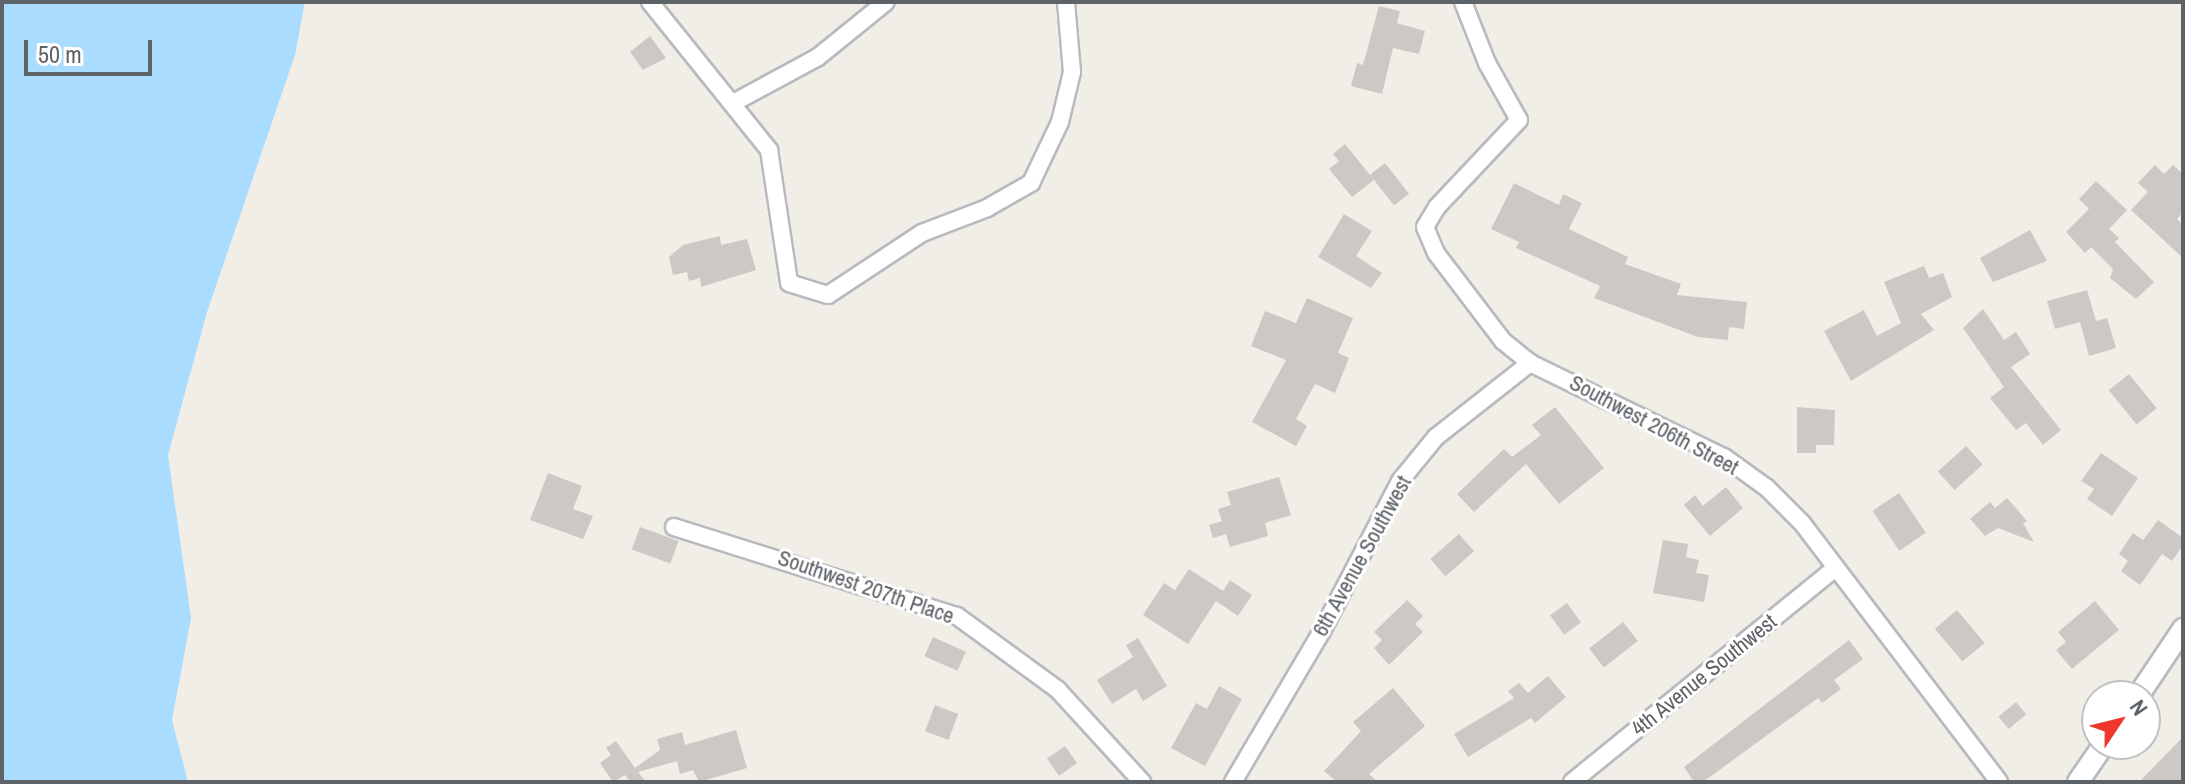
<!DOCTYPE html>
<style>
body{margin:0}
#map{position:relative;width:2185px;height:784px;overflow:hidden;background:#f1eee7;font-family:"Archivo Narrow",sans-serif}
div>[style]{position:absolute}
.water>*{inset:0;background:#a9dcff}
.building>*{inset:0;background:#ccc9c4;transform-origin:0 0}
.roads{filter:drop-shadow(2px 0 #b7babe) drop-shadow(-2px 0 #b7babe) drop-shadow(0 2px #b7babe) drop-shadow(0 -2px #b7babe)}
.minor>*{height:16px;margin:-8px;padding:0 8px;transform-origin:8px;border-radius:8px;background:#fff}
.tertiary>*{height:20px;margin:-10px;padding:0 10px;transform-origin:10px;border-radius:10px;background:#fff}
span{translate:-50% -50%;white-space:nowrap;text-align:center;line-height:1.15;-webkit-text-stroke:6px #fff;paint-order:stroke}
.street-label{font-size:22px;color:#5e6368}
.frame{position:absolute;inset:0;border:4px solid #5e6368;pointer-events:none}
.north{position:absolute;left:2081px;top:680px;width:80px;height:80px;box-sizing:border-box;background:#fff;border:2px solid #bfc1c3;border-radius:50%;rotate:55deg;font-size:22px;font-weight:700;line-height:32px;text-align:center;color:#5e6368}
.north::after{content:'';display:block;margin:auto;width:28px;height:36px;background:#ef372e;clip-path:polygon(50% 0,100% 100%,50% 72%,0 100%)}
.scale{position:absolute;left:24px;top:40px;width:128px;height:36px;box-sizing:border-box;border:4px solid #5e6368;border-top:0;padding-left:10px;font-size:24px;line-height:28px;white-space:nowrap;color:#5e6368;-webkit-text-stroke:6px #fff;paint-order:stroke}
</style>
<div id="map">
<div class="water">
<i style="clip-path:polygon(2px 2px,305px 2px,295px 55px,207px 312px,168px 455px,191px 618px,172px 720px,188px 782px,2px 782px)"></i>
</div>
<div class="building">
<i style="clip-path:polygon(1379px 6px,1400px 11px,1397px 23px,1425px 31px,1419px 54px,1393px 48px,1382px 94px,1351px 86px,1357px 63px,1363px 65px)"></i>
<i style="clip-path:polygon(650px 36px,666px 58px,643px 70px,630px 52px)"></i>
<i style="clip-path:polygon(1345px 144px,1374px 180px,1352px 197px,1329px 169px,1339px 161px,1333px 154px)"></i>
<i style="left:1385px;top:163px;width:39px;height:19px;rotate:52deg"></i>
<i style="clip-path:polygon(2155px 165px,2164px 174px,2173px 165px,2183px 174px,2183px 212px,2177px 219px,2183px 225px,2183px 258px,2131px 210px,2148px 192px,2138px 183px)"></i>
<i style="clip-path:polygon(2096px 181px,2127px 210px,2109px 229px,2119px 238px,2115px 242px,2154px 282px,2136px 299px,2110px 278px,2113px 269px,2091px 247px,2085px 253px,2066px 232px,2089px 209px,2079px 199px)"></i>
<i style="clip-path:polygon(1514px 183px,1559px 205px,1563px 194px,1582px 203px,1569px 229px,1628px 257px,1625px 264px,1681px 284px,1677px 295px,1747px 302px,1744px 329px,1729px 327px,1728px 340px,1698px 337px,1594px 298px,1600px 286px,1516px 248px,1519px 242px,1491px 229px)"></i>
<i style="clip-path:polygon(1344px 214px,1372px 231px,1356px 256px,1382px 273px,1371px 288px,1318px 257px)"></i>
<i style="clip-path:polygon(2030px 230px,2047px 261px,1993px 282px,1980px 258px)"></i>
<i style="clip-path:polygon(720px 236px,721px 245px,747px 239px,756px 270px,701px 287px,700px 278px,689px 281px,687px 272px,673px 275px,669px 257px,683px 245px)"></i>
<i style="clip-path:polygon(1924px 266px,1929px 278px,1943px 273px,1952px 297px,1921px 314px,1934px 330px,1851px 381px,1824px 331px,1864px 310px,1877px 336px,1901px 323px,1884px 282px)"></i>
<i style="clip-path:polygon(2087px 290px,2096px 321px,2107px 318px,2116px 348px,2089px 356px,2080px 322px,2055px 329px,2047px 301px)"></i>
<i style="clip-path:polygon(1307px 298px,1353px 318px,1338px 353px,1349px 358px,1335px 393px,1315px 384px,1296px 419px,1307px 426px,1296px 446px,1252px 422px,1286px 360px,1251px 346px,1265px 311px,1296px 323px)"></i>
<i style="clip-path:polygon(1983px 309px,2004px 340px,2016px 332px,2030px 354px,2011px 367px,2061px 430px,2043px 445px,2026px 423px,2016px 430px,1990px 398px,2004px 387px,1963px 328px)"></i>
<i style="left:2129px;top:374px;width:44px;height:26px;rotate:51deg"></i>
<i style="clip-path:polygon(1555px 407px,1604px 468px,1559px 504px,1526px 464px,1474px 512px,1457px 494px,1504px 449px,1512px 457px,1541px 435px,1532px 425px)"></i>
<i style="clip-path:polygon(1797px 407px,1835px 410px,1834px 445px,1816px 445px,1816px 453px,1797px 453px)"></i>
<i style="left:1966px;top:446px;width:25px;height:38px;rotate:48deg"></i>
<i style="clip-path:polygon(2101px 453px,2138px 478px,2112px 516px,2087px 499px,2094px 489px,2081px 481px)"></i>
<i style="clip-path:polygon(548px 473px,582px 486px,573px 509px,593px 516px,583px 539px,530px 520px)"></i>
<i style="clip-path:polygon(1279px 477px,1291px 515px,1265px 523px,1268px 536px,1230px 547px,1226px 534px,1213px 538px,1209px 525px,1222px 521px,1218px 509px,1231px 505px,1227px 492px)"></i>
<i style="clip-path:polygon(1726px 487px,1743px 508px,1710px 536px,1684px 505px,1695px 495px,1703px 506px)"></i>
<i style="left:1899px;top:493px;width:48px;height:32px;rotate:56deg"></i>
<i style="clip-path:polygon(2007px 498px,2027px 521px,2023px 523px,2034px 542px,1998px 528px,1985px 536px,1970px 519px,1990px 502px,1995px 508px)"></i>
<i style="clip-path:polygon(2158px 520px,2183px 538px,2183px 545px,2172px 561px,2162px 554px,2140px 585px,2121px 571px,2128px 561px,2119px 554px,2133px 533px,2143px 540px)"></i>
<i style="left:640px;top:527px;width:41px;height:24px;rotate:20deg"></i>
<i style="left:1459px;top:534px;width:23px;height:38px;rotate:49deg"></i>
<i style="clip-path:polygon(1663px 540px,1688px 544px,1686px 557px,1699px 560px,1696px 573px,1709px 575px,1704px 602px,1653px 593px)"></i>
<i style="clip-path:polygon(1189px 569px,1223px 591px,1230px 580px,1252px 595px,1238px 616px,1216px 601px,1188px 644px,1143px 615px,1164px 583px,1175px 590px)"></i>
<i style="clip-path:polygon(1407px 600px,1423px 616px,1415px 624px,1423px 632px,1389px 665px,1374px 648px,1382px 640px,1374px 632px)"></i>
<i style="clip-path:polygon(2095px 601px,2119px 630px,2072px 669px,2056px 650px,2066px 642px,2058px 632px)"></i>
<i style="left:1567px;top:603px;width:24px;height:21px;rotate:54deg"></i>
<i style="left:1957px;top:610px;width:43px;height:29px;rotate:50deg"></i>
<i style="left:1623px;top:622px;width:24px;height:43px;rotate:52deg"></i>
<i style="left:933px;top:637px;width:36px;height:21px;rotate:24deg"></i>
<i style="clip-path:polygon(1138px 638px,1167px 686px,1143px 701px,1136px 689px,1112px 704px,1097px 680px,1133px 657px,1126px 645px)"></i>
<i style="clip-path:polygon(1849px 640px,1863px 659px,1834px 680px,1841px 689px,1822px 703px,1818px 698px,1703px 782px,1694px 782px,1684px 767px)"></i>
<i style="clip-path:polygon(1548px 676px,1566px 697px,1535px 723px,1531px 718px,1468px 757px,1454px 734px,1514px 698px,1508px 691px,1519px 683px,1528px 693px)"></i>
<i style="clip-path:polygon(1219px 686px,1242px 699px,1205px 766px,1171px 748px,1196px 703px,1207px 709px)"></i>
<i style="clip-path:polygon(1393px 688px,1425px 726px,1369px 774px,1378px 782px,1337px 782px,1324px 771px,1361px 731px,1353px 722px)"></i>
<i style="left:2016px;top:702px;width:16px;height:23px;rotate:50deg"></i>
<i style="left:935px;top:705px;width:25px;height:28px;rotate:21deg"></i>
<i style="clip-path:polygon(736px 730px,747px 768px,699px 782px,693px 770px,680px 774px,677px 761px,638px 772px,646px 782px,630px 782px,625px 775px,613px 782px,600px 763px,611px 755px,606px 748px,616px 741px,635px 768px,660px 750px,657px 739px,682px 732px,685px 745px)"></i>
<i style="clip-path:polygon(2183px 737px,2183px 782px,2139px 782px)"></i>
<i style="left:1065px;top:746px;width:21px;height:22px;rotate:55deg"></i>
</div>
<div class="roads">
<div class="minor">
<i style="left:650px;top:2px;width:190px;rotate:51.2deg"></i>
<i style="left:769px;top:150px;width:134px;rotate:81.4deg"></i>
<i style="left:789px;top:283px;width:41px;rotate:17.1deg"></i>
<i style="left:828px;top:295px;width:113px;rotate:-33.4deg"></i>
<i style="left:922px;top:233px;width:70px;rotate:-21deg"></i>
<i style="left:987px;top:208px;width:51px;rotate:-29.6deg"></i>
<i style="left:1031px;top:183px;width:68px;rotate:-64.6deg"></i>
<i style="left:1060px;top:122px;width:51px;rotate:-76.5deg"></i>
<i style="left:1072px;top:72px;width:70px;rotate:-94.9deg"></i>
<i style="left:1463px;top:2px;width:66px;rotate:68.5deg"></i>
<i style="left:1487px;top:63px;width:65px;rotate:60.7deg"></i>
<i style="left:1519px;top:120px;width:120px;rotate:133.3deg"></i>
<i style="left:1437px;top:207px;width:23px;rotate:121deg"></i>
<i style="left:1425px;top:227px;width:28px;rotate:67deg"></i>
<i style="left:1436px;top:253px;width:111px;rotate:52.7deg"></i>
<i style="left:1503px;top:341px;width:35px;rotate:39deg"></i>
<i style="left:1530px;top:363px;width:216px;rotate:25.9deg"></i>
<i style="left:1724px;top:457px;width:53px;rotate:35.8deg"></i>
<i style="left:1767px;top:488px;width:49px;rotate:45deg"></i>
<i style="left:1802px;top:523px;width:325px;rotate:52.7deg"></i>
<i style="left:733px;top:103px;width:97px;rotate:-28.4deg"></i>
<i style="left:818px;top:57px;width:87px;rotate:-39deg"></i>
<i style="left:674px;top:527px;width:297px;rotate:17.5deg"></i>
<i style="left:957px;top:616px;width:125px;rotate:36.2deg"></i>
<i style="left:1058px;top:690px;width:125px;rotate:47.6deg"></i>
<i style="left:1233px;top:782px;width:175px;rotate:-59.5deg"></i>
<i style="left:1322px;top:631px;width:169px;rotate:-62.5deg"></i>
<i style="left:1400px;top:481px;width:57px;rotate:-50.7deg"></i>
<i style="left:1436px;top:437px;width:120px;rotate:-38.2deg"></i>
<i style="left:1572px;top:782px;width:339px;rotate:-39.1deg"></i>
</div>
<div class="tertiary">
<i style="left:2138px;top:696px;width:81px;rotate:-56.1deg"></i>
<i style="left:2078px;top:782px;width:46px;rotate:-55.6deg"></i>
</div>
</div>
<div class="street-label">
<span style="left:1654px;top:425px;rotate:28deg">Southwest 206th Street</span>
<span style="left:1362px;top:556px;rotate:-61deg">6th Avenue Southwest</span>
<span style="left:866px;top:587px;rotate:19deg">Southwest 207th Place</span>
<span style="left:1704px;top:675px;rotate:-39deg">4th Avenue Southwest</span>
</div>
<div class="frame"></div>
<div class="north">N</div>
<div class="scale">50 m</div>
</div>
